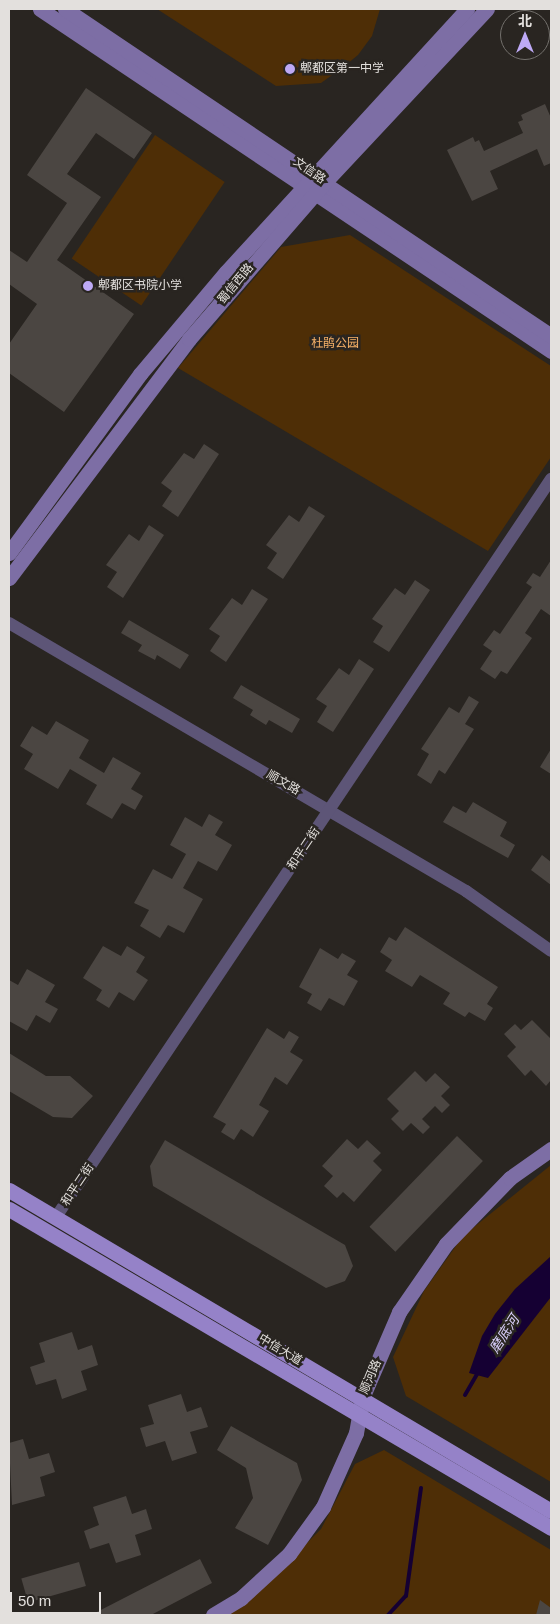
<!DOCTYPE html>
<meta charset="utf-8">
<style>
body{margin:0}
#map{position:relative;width:560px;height:1624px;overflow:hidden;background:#292521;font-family:Arial,"Noto Sans SC",sans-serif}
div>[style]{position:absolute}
.green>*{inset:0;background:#4e2e06;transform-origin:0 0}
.water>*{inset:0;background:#150033}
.stream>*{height:4px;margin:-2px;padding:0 2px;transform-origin:2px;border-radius:2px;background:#150033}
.building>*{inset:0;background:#4b4642;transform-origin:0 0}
.street>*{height:12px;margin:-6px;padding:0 6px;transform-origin:6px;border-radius:6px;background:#5d5577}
.secondary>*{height:15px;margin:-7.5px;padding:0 7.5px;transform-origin:7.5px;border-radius:7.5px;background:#7d6ea5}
.primary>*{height:15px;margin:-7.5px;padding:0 7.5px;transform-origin:7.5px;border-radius:7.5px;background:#9582c8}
.dots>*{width:14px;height:14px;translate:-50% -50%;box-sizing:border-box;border:2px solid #292521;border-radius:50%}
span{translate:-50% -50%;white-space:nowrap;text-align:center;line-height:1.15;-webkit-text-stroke:5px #292521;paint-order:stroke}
.poi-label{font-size:12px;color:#e3e0dd}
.left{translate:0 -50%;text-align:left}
.street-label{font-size:12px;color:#e3e0dd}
.park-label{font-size:12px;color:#f8b268}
.water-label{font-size:14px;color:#d9cffb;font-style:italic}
.frame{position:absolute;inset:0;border:10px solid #e3e0dd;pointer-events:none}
.north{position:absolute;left:500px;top:10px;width:50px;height:50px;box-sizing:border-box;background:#292521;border:1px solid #73706c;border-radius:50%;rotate:0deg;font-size:14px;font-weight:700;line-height:20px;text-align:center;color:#e3e0dd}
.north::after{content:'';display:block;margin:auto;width:18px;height:22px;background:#bda9f5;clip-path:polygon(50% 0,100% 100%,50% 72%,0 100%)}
.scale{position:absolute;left:10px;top:1592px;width:91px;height:22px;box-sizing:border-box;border:2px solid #e3e0dd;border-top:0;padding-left:6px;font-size:15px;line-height:18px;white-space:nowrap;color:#e3e0dd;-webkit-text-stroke:4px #292521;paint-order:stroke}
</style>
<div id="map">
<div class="green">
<i style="clip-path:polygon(157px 9px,380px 9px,372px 36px,358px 55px,342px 68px,321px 83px,276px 86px)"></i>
<i style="left:155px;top:135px;width:84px;height:149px;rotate:34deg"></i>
<i style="clip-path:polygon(350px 235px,551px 366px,551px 457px,488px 551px,178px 368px,281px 247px)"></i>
<i style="clip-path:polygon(551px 1165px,551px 1482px,406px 1396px,393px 1357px,424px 1291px,463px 1236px)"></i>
<i style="clip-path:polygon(384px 1450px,551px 1550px,551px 1615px,225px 1615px,258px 1592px,321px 1529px,355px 1464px)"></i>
</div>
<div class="water">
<i style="clip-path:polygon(551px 1256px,551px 1297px,488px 1378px,469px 1373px,482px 1336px,495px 1314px,515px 1289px)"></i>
</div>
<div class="stream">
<i style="left:465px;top:1395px;width:28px;rotate:-60deg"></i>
<i style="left:388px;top:1615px;width:26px;rotate:-47deg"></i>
<i style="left:406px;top:1596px;width:109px;rotate:-82.1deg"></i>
</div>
<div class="building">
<i style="clip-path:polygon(86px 88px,152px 133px,134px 159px,96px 133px,67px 174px,101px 197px,57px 260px,134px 314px,64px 412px,9px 373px,9px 344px,37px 304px,9px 284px,9px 250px,27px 262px,67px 203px,27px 175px)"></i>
<i style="clip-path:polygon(545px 104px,551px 118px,551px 163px,544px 166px,537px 149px,490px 171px,498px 189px,472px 201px,447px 150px,473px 137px,475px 142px,479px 140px,484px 151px,523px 133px,518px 122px,523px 120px,521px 115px)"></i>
<i style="clip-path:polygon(204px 444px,219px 454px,178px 517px,162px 506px,172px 491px,161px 483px,184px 453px,194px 459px)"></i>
<i style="clip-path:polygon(309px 506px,325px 516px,283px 579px,267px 568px,277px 553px,266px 545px,289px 515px,299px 522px)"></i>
<i style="clip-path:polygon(149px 525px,164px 535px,123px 598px,107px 587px,117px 572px,106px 565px,129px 534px,139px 541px)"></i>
<i style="clip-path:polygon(551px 560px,551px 616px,541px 609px,525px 633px,532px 638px,507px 674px,501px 671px,495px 679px,480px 669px,492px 651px,483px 645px,494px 630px,500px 634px,532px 587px,526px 583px,533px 573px,540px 577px)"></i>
<i style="clip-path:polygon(415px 580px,430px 590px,389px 652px,373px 642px,383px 626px,372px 619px,395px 588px,405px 595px)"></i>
<i style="clip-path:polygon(252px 589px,268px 599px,226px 662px,210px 651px,220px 636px,209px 629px,232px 598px,242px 605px)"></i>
<i style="clip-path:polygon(129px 620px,189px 655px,180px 669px,157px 655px,155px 660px,138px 651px,142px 645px,121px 633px)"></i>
<i style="clip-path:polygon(359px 659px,374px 669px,333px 732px,317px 722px,327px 706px,316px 699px,339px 668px,349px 675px)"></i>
<i style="clip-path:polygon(241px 685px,300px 719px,292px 733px,269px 720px,266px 725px,250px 715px,253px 710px,233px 698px)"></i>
<i style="clip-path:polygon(469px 696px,479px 702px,465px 724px,474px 729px,445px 774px,439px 770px,431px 784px,417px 775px,429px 754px,421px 749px,449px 707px,459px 713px)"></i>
<i style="clip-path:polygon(56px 721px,89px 740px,79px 758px,104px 773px,113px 757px,141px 773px,131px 789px,143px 796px,135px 810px,122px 803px,112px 819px,86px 804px,97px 785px,70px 769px,58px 789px,24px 769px,33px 754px,20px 746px,32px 726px,47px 735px)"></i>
<i style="clip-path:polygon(551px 749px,551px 774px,540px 767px)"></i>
<i style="clip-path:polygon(473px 802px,507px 822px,500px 836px,515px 845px,508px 858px,443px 822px,453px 806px,466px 813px)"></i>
<i style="clip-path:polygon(209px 814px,223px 822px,215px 835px,232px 845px,217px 871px,198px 861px,183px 888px,203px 899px,184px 933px,168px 925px,160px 938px,140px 926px,149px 910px,134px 903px,153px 869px,172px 879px,186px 854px,170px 845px,185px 817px,202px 827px)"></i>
<i style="clip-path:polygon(542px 855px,551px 862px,551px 885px,531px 870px)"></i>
<i style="clip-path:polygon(405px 927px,498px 987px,487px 1004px,493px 1008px,485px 1021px,469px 1012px,465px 1017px,443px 1004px,450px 993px,420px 975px,412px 987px,385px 971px,392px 960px,380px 952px,389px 937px,396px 941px)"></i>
<i style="clip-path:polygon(103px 946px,121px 956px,127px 946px,145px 957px,136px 972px,148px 980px,134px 1001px,119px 992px,109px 1008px,96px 1000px,102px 990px,83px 978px)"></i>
<i style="clip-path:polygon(320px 948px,338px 959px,342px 953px,356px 961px,347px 975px,358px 981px,344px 1006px,329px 998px,321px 1011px,307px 1003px,312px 994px,299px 987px)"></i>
<i style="clip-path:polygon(27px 969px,55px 985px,45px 1002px,58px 1009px,50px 1023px,36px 1015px,27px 1031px,9px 1021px,9px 980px,18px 985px)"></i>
<i style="clip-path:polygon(532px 1020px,551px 1039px,551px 1080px,546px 1086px,531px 1070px,525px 1076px,507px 1056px,516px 1047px,504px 1034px,515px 1024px,521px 1030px)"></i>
<i style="clip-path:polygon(267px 1028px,284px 1039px,289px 1031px,299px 1037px,290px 1052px,303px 1060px,287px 1085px,275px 1077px,259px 1105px,269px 1111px,253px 1137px,241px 1129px,234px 1140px,221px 1132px,226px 1124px,213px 1117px)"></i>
<i style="clip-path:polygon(9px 1053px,46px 1076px,70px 1076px,93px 1096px,72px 1118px,53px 1117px,9px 1091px)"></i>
<i style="clip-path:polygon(415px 1071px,426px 1082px,435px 1073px,450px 1087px,441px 1096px,450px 1105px,442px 1113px,435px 1106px,422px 1119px,430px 1127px,423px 1134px,411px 1123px,403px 1131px,391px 1119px,399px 1111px,387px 1099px)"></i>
<i style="left:457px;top:1136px;width:36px;height:126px;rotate:44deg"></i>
<i style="clip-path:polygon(347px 1139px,358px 1149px,367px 1140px,381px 1153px,373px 1161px,382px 1170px,354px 1202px,343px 1192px,337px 1198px,324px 1186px,333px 1176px,322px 1166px)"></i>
<i style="clip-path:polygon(165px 1140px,345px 1245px,353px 1266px,345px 1281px,326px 1288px,153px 1186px,150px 1166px)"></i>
<i style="clip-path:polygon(72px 1332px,78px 1350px,92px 1345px,98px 1365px,81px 1371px,87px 1390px,62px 1399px,56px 1379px,36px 1385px,30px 1367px,45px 1362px,39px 1343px)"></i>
<i style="clip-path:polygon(181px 1394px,187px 1412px,201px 1407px,208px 1427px,190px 1432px,197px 1453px,172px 1461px,165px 1441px,146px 1447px,140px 1428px,154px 1424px,148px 1405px)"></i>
<i style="clip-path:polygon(231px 1426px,297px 1463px,302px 1480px,268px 1545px,235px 1528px,253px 1498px,246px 1468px,217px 1450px)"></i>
<i style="clip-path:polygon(23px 1439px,29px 1459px,49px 1453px,55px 1472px,40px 1477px,45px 1496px,12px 1505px,9px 1443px)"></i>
<i style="clip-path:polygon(126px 1496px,132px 1514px,146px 1509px,152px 1529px,135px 1535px,141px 1555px,116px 1563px,109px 1543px,90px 1549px,84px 1531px,99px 1525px,93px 1507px)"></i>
<i style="clip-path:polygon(200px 1559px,212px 1583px,151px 1615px,91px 1615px)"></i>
<i style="left:79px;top:1562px;width:25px;height:60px;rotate:74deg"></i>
<i style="clip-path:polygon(540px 1600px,551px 1608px,551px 1615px,536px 1615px)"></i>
</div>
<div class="street">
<i style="left:9px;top:623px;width:530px;rotate:30.39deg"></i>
<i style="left:466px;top:891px;width:104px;rotate:35.2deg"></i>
<i style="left:56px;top:1217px;width:889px;rotate:-56.15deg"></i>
</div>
<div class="secondary">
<i style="left:40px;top:9px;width:615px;rotate:33.79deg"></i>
<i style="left:65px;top:9px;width:586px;rotate:33.93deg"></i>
<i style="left:9px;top:553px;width:222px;rotate:-53.8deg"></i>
<i style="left:140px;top:374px;width:133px;rotate:-49.9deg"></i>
<i style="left:226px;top:272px;width:357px;rotate:-47.5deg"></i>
<i style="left:9px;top:578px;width:299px;rotate:-53deg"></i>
<i style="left:189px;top:339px;width:208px;rotate:-49.1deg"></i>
<i style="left:325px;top:182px;width:237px;rotate:-46.9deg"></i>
<i style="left:213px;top:1615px;width:33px;rotate:-31deg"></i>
<i style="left:241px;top:1598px;width:65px;rotate:-42.5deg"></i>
<i style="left:289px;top:1554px;width:58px;rotate:-54.1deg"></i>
<i style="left:323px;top:1507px;width:81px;rotate:-66deg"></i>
<i style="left:356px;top:1433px;width:36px;rotate:-80deg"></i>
<i style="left:362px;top:1398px;width:94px;rotate:-66.7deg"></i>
<i style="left:399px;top:1312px;width:83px;rotate:-55.3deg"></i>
<i style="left:446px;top:1244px;width:92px;rotate:-45.9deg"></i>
<i style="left:510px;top:1178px;width:50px;rotate:-35.3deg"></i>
</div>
<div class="primary">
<i style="left:9px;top:1190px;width:630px;rotate:30.64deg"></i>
<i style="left:9px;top:1209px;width:629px;rotate:30.48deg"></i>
</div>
<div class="dots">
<i style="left:290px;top:69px;background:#bda9f5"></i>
<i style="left:88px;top:286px;background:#bda9f5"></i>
</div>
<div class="poi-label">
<span class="left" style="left:300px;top:69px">郫都区第一中学</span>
<span class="left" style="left:98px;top:286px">郫都区书院小学</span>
</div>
<div class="street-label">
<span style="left:309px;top:171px;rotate:35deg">文信路</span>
<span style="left:236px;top:284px;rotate:-50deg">蜀信西路</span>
<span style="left:283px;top:783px;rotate:30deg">顺文路</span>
<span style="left:304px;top:849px;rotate:-56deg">和平二街</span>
<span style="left:78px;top:1185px;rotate:-56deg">和平二街</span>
<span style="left:280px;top:1350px;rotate:31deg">中信大道</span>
<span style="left:371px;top:1377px;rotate:-67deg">顺河路</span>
</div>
<div class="park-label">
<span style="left:335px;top:344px">杜鹃公园</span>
</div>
<div class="water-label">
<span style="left:504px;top:1334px;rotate:-57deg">磨底河</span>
</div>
<div class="frame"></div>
<div class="north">北</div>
<div class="scale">50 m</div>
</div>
